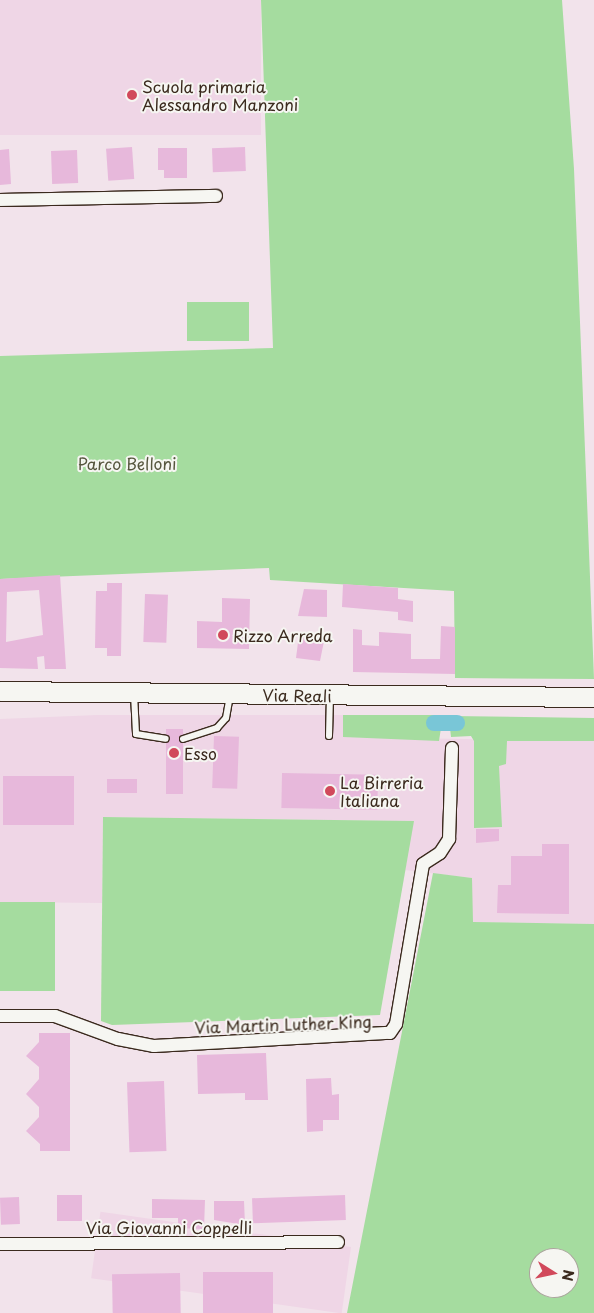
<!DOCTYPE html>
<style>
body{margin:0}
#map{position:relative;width:594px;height:1313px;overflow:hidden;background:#f2e3eb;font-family:"Playpen Sans",sans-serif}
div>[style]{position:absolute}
.built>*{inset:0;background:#efd6e6;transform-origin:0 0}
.green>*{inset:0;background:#a5dc9f;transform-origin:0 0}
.canal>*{height:16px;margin:-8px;padding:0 8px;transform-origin:8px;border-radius:8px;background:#79c6d7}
.building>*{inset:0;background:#e7b8db;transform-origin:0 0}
.roads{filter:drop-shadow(1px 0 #3b2a1e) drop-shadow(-1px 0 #3b2a1e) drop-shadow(0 1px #3b2a1e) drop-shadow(0 -1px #3b2a1e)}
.service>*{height:6px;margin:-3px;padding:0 3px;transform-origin:3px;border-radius:3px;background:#f6f6f2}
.minor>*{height:12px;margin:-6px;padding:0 6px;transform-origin:6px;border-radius:6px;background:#f6f6f2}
.secondary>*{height:19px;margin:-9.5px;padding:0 9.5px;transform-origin:9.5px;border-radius:9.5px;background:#f6f6f2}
.dots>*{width:14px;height:14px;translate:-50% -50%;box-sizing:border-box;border:2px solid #f6f6f2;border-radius:50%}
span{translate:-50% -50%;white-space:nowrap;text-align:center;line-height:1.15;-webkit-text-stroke:4px #f6f6f2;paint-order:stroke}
.poi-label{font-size:16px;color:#3b2a1e}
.left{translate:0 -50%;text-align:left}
.park-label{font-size:16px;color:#56563e}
.street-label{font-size:16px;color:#3b2a1e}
.north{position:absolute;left:529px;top:1248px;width:50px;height:50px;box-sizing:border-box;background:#f6f6f2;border:1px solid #aba49d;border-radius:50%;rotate:100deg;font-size:14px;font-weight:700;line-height:20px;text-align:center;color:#3b2a1e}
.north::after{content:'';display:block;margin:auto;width:18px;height:22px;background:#d1495b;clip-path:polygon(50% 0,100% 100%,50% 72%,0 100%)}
</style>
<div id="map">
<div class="built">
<i style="left:0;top:0;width:261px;height:135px"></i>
<i style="clip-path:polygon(97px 715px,343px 715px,343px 737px,594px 741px,594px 924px,472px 922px,472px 878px,405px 870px,413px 821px,103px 817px,102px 903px,0 902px,0 719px)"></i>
<i style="left:351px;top:1247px;width:67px;height:253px;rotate:98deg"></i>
</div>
<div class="green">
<i style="clip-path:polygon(261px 0,562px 0,574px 169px,594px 679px,455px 678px,454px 591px,270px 580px,269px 568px,0 579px,0 356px,273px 348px)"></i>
<i style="left:249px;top:302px;width:39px;height:62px;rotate:90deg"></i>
<i style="clip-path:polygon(343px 715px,443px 715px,443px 720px,434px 723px,441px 728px,439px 741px,343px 737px)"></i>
<i style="clip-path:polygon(450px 716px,594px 718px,594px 741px,507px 741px,506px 764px,499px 766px,502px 827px,474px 828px,474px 741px,471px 736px,451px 737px,450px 728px,457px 723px)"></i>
<i style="clip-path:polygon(103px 817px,414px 821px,380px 1015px,112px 1025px,101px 1021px)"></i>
<i style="clip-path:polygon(evenodd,433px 873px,472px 878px,473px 922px,594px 924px,594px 1313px,347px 1313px,433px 873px,539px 1258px,569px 1258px,569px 1288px,539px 1288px,539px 1258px)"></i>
<i style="left:0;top:902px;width:55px;height:89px"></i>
</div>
<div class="canal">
<i style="left:434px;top:723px;width:23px"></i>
</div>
<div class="building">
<i style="left:132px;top:147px;width:32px;height:26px;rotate:86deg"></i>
<i style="left:245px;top:147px;width:24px;height:33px;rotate:88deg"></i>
<i style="clip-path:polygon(158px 148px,187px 148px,187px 178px,164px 178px,164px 170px,158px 170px)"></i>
<i style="clip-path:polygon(9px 149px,11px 184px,0 185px,0 150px)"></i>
<i style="left:77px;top:150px;width:33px;height:26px;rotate:88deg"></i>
<i style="clip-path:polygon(evenodd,60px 575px,66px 669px,45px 669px,44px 656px,37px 657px,38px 669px,0 668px,0 579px,60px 575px,39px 590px,43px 635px,6px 642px,7px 592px,39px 590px)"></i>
<i style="clip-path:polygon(107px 583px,122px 583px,121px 656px,107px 656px,107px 648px,95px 648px,96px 591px,107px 591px)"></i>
<i style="clip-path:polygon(343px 584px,398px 588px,398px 599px,413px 601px,413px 622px,398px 620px,398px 612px,342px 607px)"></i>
<i style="clip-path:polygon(304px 589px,327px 590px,327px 617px,298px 616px)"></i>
<i style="left:145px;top:594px;width:23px;height:48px;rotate:2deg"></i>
<i style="clip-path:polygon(222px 598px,250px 599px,249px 649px,197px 648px,197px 621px,222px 622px)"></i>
<i style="clip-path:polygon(441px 626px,455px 627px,455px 674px,353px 672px,353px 629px,362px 630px,362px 645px,379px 646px,379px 632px,411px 634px,411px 659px,440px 659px)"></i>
<i style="clip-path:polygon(299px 635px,325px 636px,320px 661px,296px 658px)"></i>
<i style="left:166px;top:729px;width:17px;height:65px"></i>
<i style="left:214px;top:736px;width:25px;height:52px;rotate:2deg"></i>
<i style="left:282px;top:773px;width:96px;height:35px;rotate:1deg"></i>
<i style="left:3px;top:776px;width:71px;height:49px"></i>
<i style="left:107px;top:779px;width:30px;height:14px"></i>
<i style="clip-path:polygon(476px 829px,499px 829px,499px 841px,476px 843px)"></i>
<i style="clip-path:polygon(542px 844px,569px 844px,569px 914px,497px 913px,498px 885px,511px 885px,511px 856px,542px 856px)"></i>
<i style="clip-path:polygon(39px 1033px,70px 1033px,70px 1151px,40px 1151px,40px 1144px,26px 1131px,39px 1117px,39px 1107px,26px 1094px,39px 1079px,39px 1067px,26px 1056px,39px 1042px)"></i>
<i style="clip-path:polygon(266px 1053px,268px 1100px,245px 1100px,245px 1093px,198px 1094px,197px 1055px)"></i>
<i style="clip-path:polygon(331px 1078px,332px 1095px,339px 1094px,339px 1120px,323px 1120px,323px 1131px,307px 1132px,306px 1079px)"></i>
<i style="left:164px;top:1081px;width:70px;height:37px;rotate:88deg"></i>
<i style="left:57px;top:1195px;width:25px;height:26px"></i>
<i style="left:345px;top:1195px;width:25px;height:93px;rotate:88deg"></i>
<i style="left:19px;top:1197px;width:27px;height:19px;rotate:88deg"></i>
<i style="clip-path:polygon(152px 1199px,205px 1200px,204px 1229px,178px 1228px,178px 1218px,152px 1218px)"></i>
<i style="clip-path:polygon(214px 1201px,244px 1201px,245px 1225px,214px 1220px)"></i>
<i style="left:273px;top:1272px;width:41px;height:70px;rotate:90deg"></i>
<i style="left:180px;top:1273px;width:40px;height:68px;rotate:89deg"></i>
</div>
<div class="roads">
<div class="service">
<i style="left:134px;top:694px;width:40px;rotate:87.1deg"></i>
<i style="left:136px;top:734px;width:30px;rotate:9deg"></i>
<i style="left:329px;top:736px;width:40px;rotate:-88.6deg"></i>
<i style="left:183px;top:739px;width:36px;rotate:-18deg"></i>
<i style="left:217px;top:728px;width:13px;rotate:-48deg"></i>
<i style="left:226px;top:718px;width:23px;rotate:-80deg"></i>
</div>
<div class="minor">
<i style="left:0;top:200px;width:216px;rotate:-1.1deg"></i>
<i style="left:0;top:1016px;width:55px"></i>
<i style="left:55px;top:1016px;width:67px;rotate:20.1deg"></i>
<i style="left:118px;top:1039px;width:37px;rotate:11deg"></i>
<i style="left:154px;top:1046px;width:236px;rotate:-3.2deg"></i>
<i style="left:390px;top:1033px;width:11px;rotate:-56deg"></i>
<i style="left:396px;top:1024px;width:162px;rotate:-80.4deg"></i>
<i style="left:423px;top:864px;width:20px;rotate:-33deg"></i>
<i style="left:440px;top:853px;width:17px;rotate:-57deg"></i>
<i style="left:449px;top:839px;width:91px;rotate:-88.1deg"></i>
<i style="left:0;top:1244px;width:338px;rotate:-0.3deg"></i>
</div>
<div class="secondary">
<i style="left:0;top:691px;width:594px;rotate:0.58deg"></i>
</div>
</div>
<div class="dots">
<i style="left:132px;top:95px;background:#d1495b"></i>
<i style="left:223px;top:635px;background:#d1495b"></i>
<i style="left:174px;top:753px;background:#d1495b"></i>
<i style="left:330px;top:791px;background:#d1495b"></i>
</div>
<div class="poi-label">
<span class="left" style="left:142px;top:95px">Scuola primaria<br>Alessandro Manzoni</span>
<span class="left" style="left:233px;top:635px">Rizzo Arreda</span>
<span class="left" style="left:184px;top:753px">Esso</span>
<span class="left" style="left:340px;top:791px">La Birreria<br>Italiana</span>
</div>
<div class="park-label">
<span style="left:127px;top:463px">Parco Belloni</span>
</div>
<div class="street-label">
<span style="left:297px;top:695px;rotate:1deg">Via Reali</span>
<span style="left:283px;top:1024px;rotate:-2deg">Via Martin Luther King</span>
<span style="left:169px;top:1227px">Via Giovanni Coppelli</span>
</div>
<div class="north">N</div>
</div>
